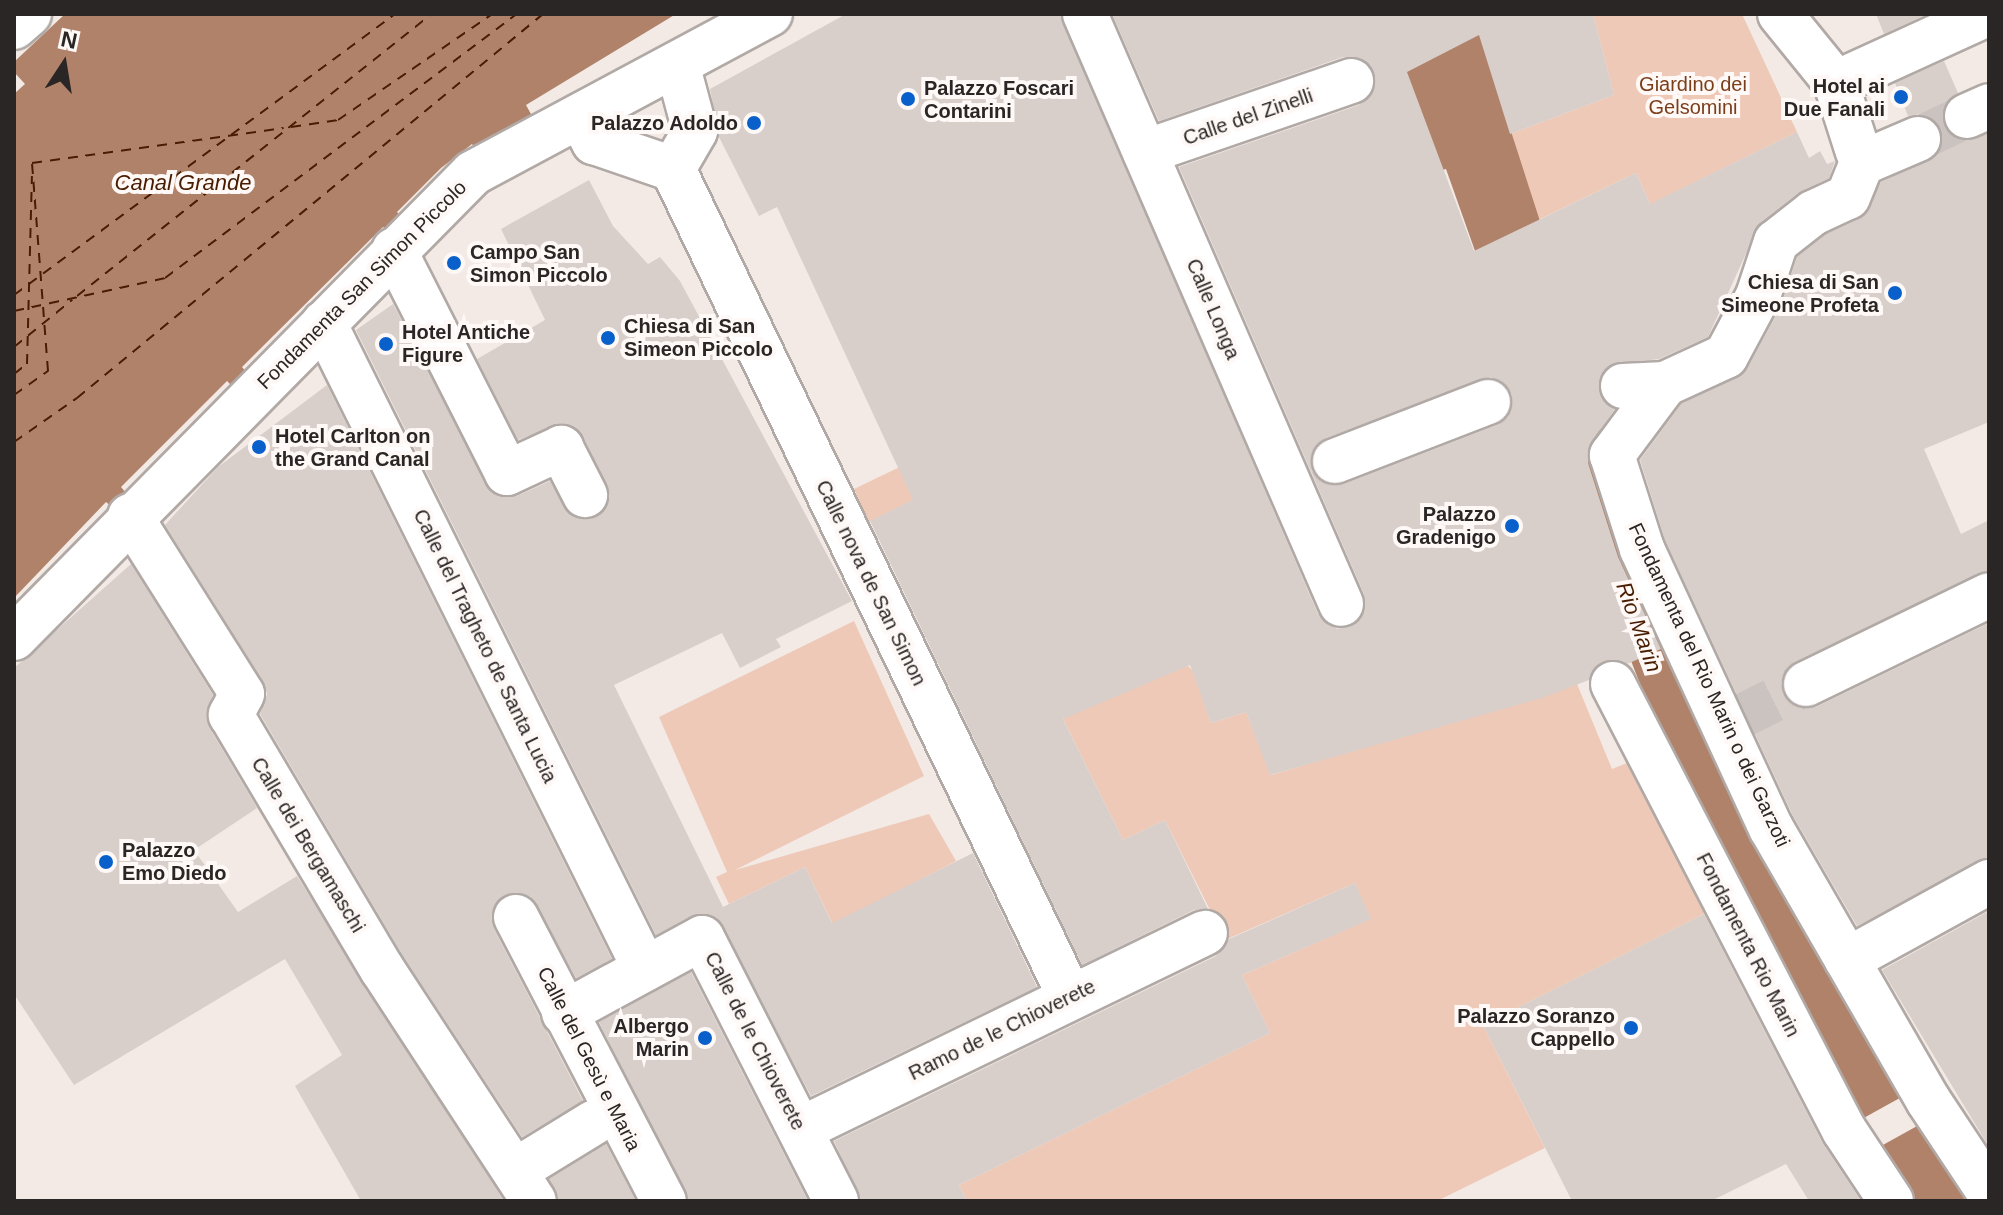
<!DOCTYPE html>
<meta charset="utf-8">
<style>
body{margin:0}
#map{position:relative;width:2003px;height:1215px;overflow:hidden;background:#f3eae6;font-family:Helvetica,sans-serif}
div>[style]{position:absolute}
.green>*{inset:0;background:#eec9b7}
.water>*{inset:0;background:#b1826a}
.pier>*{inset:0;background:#f3eae6;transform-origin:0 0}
.ferry>*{height:2px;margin-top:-1px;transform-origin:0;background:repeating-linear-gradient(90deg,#491c01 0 10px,transparent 0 18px)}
.building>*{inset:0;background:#d8cfcb}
.pedestrian-tunnel>*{height:44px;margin-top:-22px;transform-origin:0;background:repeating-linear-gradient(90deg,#cbc3bf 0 44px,transparent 0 66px)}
.roads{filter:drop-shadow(2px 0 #b1a9a5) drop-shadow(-2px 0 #b1a9a5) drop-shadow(0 2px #b1a9a5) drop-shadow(0 -2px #b1a9a5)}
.pedestrian>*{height:44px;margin:-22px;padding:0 22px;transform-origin:22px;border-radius:22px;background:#fff}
.dots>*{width:22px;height:22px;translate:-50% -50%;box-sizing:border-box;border:4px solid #fef8f6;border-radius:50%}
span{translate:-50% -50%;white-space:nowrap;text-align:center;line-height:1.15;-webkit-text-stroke:8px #fef8f6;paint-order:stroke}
.park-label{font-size:20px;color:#7b3e1b}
.poi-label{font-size:20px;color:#2a2625;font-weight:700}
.right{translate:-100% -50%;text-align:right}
.left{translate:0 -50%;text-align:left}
.street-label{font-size:20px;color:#2a2625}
.water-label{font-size:22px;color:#491c01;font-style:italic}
.frame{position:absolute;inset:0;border:16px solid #2a2625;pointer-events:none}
.north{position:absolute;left:24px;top:24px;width:80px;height:80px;-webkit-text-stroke:6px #fef8f6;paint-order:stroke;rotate:12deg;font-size:22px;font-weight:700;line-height:32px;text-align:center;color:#2a2625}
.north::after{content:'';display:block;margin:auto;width:28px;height:36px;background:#2a2625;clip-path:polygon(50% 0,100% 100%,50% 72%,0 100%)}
</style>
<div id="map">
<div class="green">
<i style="clip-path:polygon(1593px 14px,1742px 14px,1797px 132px,1669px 195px,1655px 215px,1636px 173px,1538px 220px,1510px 134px,1614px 95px)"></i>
<i style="clip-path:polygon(966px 435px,1193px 671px,1211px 723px,1246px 712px,1271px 775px,1577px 684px,1612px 769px,1627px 763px,1716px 908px,1483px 1025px,1545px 1148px,1437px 1201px,967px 1201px,959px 1185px,1270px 1033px,1242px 975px,1370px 919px,1355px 883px,1225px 940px,1165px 820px,1123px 840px,947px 484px,869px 522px,854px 489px)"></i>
<i style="clip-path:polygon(854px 621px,924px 776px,735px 870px,929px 814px,956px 861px,894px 893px,866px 992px,805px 867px,729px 904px,716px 877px,727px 872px,659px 717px)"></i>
</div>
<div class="water">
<i style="clip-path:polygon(65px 14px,676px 14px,526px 105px,532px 116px,478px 152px,472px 144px,441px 168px,397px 212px,403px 219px,389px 232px,383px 227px,242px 367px,248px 374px,234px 388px,227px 381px,121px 487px,127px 494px,113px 508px,106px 502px,14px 598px,14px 94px,25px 84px,14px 72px,14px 62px)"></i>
<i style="clip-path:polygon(1473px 14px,1594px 388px,1603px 457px,1980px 1201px,1912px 1201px,1880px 1153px,1667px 752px,1526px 395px,1446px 169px,1431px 173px,1397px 77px)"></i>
</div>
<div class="pier">
<i style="left:1916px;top:1089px;width:33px;height:67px;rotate:61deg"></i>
</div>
<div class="ferry">
<i style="left:291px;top:127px;width:48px;rotate:-8.5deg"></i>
<i style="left:338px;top:120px;width:187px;rotate:-34.5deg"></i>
<i style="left:32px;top:163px;width:254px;rotate:-7.9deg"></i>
<i style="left:14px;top:295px;width:473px;rotate:-36.4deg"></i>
<i style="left:77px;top:296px;width:453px;rotate:-38.5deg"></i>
<i style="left:14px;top:311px;width:155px;rotate:-12.3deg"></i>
<i style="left:165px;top:278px;width:440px;rotate:-36.9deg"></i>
<i style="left:14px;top:347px;width:75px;rotate:-39deg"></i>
<i style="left:14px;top:374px;width:16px;rotate:-38deg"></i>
<i style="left:27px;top:364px;width:188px;rotate:-88.5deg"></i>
<i style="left:14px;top:395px;width:42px;rotate:-35.2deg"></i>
<i style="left:48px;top:371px;width:208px;rotate:-94.4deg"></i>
<i style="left:14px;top:442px;width:77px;rotate:-34.9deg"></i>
<i style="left:77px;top:398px;width:604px;rotate:-39.49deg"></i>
</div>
<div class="building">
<i style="clip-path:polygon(evenodd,846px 14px,1060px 14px,1318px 614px,1337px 629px,1361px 619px,1364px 594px,1179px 167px,1359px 105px,1375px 86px,1374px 72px,1356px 57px,1343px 57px,1159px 121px,1112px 14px,1593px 14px,1614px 95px,1510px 134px,1479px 35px,1407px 72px,1474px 251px,1636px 173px,1650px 204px,1797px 132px,1809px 158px,1820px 151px,1827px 164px,1835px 161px,1829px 178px,1798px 193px,1760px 223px,1708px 337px,1659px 359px,1610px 365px,1601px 375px,1602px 399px,1615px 409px,1592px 441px,1588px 463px,1618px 557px,1661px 649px,1627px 664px,1602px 662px,1589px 680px,1542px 698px,1270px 775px,1246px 712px,1211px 723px,1190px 665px,1063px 719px,1123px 840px,1165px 820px,1208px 909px,1194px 910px,1082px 965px,870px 521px,913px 500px,777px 207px,759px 216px,719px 137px,710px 89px,846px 14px,1491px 377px,1512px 394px,1508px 417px,1497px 425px,1344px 484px,1330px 485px,1312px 471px,1311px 456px,1326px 438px,1491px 377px)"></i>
<i style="clip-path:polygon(1876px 14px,1925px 14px,1925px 15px,1884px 34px)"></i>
<i style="clip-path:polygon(1944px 61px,1958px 93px,1946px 102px,1945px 127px,1964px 141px,1989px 133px,1989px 422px,1924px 449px,1961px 534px,1989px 520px,1989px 570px,1795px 662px,1781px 683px,1791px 704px,1816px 707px,1989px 623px,1989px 857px,1857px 926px,1793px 816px,1665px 540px,1640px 460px,1681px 404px,1747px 369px,1780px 308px,1797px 257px,1826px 234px,1859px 219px,1881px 182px,1937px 155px,1941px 128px,1922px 114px,1908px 116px,1895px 83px)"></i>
<i style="clip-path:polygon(589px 180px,613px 226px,648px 264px,660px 257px,680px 281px,852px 601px,776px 639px,781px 647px,740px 668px,722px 633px,614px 685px,723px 907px,805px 867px,832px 923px,973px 853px,1037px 987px,811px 1096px,716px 917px,691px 916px,656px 935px,356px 330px,393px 304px,493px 493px,517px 496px,550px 481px,571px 515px,597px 517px,610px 496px,583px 436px,562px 423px,518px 440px,477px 359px,545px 320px,501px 229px)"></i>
<i style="clip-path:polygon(327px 385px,612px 959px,576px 978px,530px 896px,505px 895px,495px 904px,494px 929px,583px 1101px,522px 1137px,403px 956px,260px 714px,267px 694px,263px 681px,165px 525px,218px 467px)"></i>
<i style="clip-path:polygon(131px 564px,213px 695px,206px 715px,209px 727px,257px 808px,194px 850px,238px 912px,297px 876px,504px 1201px,361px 1201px,295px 1086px,342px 1055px,285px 959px,74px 1085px,14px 994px,14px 668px)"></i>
<i style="clip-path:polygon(1355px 883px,1371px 919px,1242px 975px,1270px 1033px,959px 1185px,967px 1201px,861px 1201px,834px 1141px,1216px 956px,1229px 939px)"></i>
<i style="clip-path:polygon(1989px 911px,1989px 1147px,1882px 970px)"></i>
<i style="clip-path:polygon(1704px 914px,1822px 1142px,1861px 1201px,1809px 1201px,1786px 1164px,1711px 1201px,1572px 1201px,1483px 1025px)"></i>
<i style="clip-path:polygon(691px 972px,808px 1201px,689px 1201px,599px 1022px)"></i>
<i style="clip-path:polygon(606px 1144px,636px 1201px,559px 1201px,549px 1179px)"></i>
</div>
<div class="pedestrian-tunnel">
<i style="left:1918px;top:139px;width:54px;rotate:-25.1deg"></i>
<i style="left:1734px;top:720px;width:80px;rotate:-26.6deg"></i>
</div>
<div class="roads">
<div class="pedestrian">
<i style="left:1085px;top:14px;width:643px;rotate:66.54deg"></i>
<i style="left:1780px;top:14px;width:89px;rotate:50.9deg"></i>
<i style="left:1836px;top:83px;width:72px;rotate:72.3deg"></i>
<i style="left:14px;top:27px;width:20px;rotate:-41deg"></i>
<i style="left:1836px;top:83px;width:159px;rotate:-24.5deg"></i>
<i style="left:580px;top:116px;width:30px;rotate:62deg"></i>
<i style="left:594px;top:142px;width:83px;rotate:18.9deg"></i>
<i style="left:673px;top:169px;width:918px;rotate:64.38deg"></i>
<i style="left:1967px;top:116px;width:24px;rotate:-24deg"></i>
<i style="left:1145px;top:152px;width:218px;rotate:-19deg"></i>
<i style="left:673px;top:169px;width:44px;rotate:-59.9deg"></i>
<i style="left:695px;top:131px;width:69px;rotate:-105deg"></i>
<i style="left:394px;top:250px;width:250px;rotate:63.1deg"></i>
<i style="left:507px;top:473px;width:60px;rotate:-24.8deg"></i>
<i style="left:561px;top:448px;width:53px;rotate:62.9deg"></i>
<i style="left:324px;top:323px;width:721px;rotate:63.58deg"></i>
<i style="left:1665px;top:384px;width:89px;rotate:126.7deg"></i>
<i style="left:1612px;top:455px;width:99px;rotate:72.3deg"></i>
<i style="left:1642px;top:549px;width:307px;rotate:65.2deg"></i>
<i style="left:1771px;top:828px;width:314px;rotate:60deg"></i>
<i style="left:1928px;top:1100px;width:110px;rotate:56.5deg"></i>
<i style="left:1623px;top:386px;width:42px;rotate:-2.7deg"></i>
<i style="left:1665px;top:384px;width:67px;rotate:-24.7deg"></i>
<i style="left:1726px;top:356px;width:68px;rotate:-61.9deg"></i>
<i style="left:1758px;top:296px;width:57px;rotate:-71.6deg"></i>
<i style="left:1776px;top:242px;width:47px;rotate:-38.1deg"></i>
<i style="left:1813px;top:213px;width:38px;rotate:-25deg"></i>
<i style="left:1848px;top:197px;width:37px;rotate:-68deg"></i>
<i style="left:1862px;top:163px;width:61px;rotate:-23.2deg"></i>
<i style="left:1335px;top:461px;width:164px;rotate:-21.1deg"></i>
<i style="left:130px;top:516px;width:210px;rotate:57.8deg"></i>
<i style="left:242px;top:694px;width:24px;rotate:118deg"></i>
<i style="left:231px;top:715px;width:295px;rotate:59.3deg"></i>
<i style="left:382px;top:969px;width:277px;rotate:56.8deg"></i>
<i style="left:14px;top:638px;width:653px;rotate:-45.37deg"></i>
<i style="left:473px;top:173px;width:337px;rotate:-28.2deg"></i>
<i style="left:1613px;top:684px;width:502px;rotate:62.62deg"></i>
<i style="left:1844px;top:1130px;width:85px;rotate:56.5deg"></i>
<i style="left:1806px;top:684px;width:203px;rotate:-25.9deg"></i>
<i style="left:516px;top:917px;width:320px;rotate:62.5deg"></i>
<i style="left:1847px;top:960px;width:162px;rotate:-28.8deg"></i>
<i style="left:564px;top:1013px;width:157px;rotate:-28.5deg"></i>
<i style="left:702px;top:938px;width:295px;rotate:63deg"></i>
<i style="left:801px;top:1129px;width:449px;rotate:-25.9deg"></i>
<i style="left:518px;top:1169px;width:88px;rotate:-31.5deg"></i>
</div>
</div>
<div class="dots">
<i style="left:1901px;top:97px;background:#0960ca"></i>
<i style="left:908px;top:99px;background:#0960ca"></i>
<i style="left:754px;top:123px;background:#0960ca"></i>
<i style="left:454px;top:263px;background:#0960ca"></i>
<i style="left:1895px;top:293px;background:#0960ca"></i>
<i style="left:608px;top:338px;background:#0960ca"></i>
<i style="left:386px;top:344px;background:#0960ca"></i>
<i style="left:259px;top:447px;background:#0960ca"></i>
<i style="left:1512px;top:526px;background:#0960ca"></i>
<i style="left:106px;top:862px;background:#0960ca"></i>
<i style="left:1631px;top:1028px;background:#0960ca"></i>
<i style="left:705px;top:1038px;background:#0960ca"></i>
</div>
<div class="park-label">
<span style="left:1693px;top:96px">Giardino dei<br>Gelsomini</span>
</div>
<div class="poi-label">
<span class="right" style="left:1885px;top:98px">Hotel ai<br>Due Fanali</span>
<span class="left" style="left:924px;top:100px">Palazzo Foscari<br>Contarini</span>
<span class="right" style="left:738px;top:123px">Palazzo Adoldo</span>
<span class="left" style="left:470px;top:264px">Campo San<br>Simon Piccolo</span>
<span class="right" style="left:1879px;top:294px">Chiesa di San<br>Simeone Profeta</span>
<span class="left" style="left:624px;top:338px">Chiesa di San<br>Simeon Piccolo</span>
<span class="left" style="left:402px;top:344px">Hotel Antiche<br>Figure</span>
<span class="left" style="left:275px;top:448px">Hotel Carlton on<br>the Grand Canal</span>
<span class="right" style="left:1496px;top:526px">Palazzo<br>Gradenigo</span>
<span class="left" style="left:122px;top:862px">Palazzo<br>Emo Diedo</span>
<span class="right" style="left:1615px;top:1028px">Palazzo Soranzo<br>Cappello</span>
<span class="right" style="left:689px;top:1038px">Albergo<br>Marin</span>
</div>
<div class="street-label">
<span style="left:1248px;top:117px;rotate:-19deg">Calle del Zinelli</span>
<span style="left:362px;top:285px;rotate:-45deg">Fondamenta San Simon Piccolo</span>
<span style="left:1213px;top:309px;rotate:67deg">Calle Longa</span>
<span style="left:871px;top:583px;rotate:64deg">Calle nova de San Simon</span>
<span style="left:485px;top:646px;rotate:64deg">Calle del Tragheto de Santa Lucia</span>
<span style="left:1709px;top:685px;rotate:65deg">Fondamenta del Rio Marin o dei Garzoti</span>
<span style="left:308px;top:845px;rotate:59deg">Calle dei Bergamaschi</span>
<span style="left:1748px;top:945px;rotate:63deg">Fondamenta Rio Marin</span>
<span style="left:1002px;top:1030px;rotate:-26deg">Ramo de le Chioverete</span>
<span style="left:755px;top:1041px;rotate:63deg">Calle de le Chioverete</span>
<span style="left:589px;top:1059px;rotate:63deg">Calle del Gesù e Maria</span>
</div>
<div class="water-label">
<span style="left:183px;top:183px">Canal Grande</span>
<span style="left:1639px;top:627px;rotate:70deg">Rio Marin</span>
</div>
<div class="frame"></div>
<div class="north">N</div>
</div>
